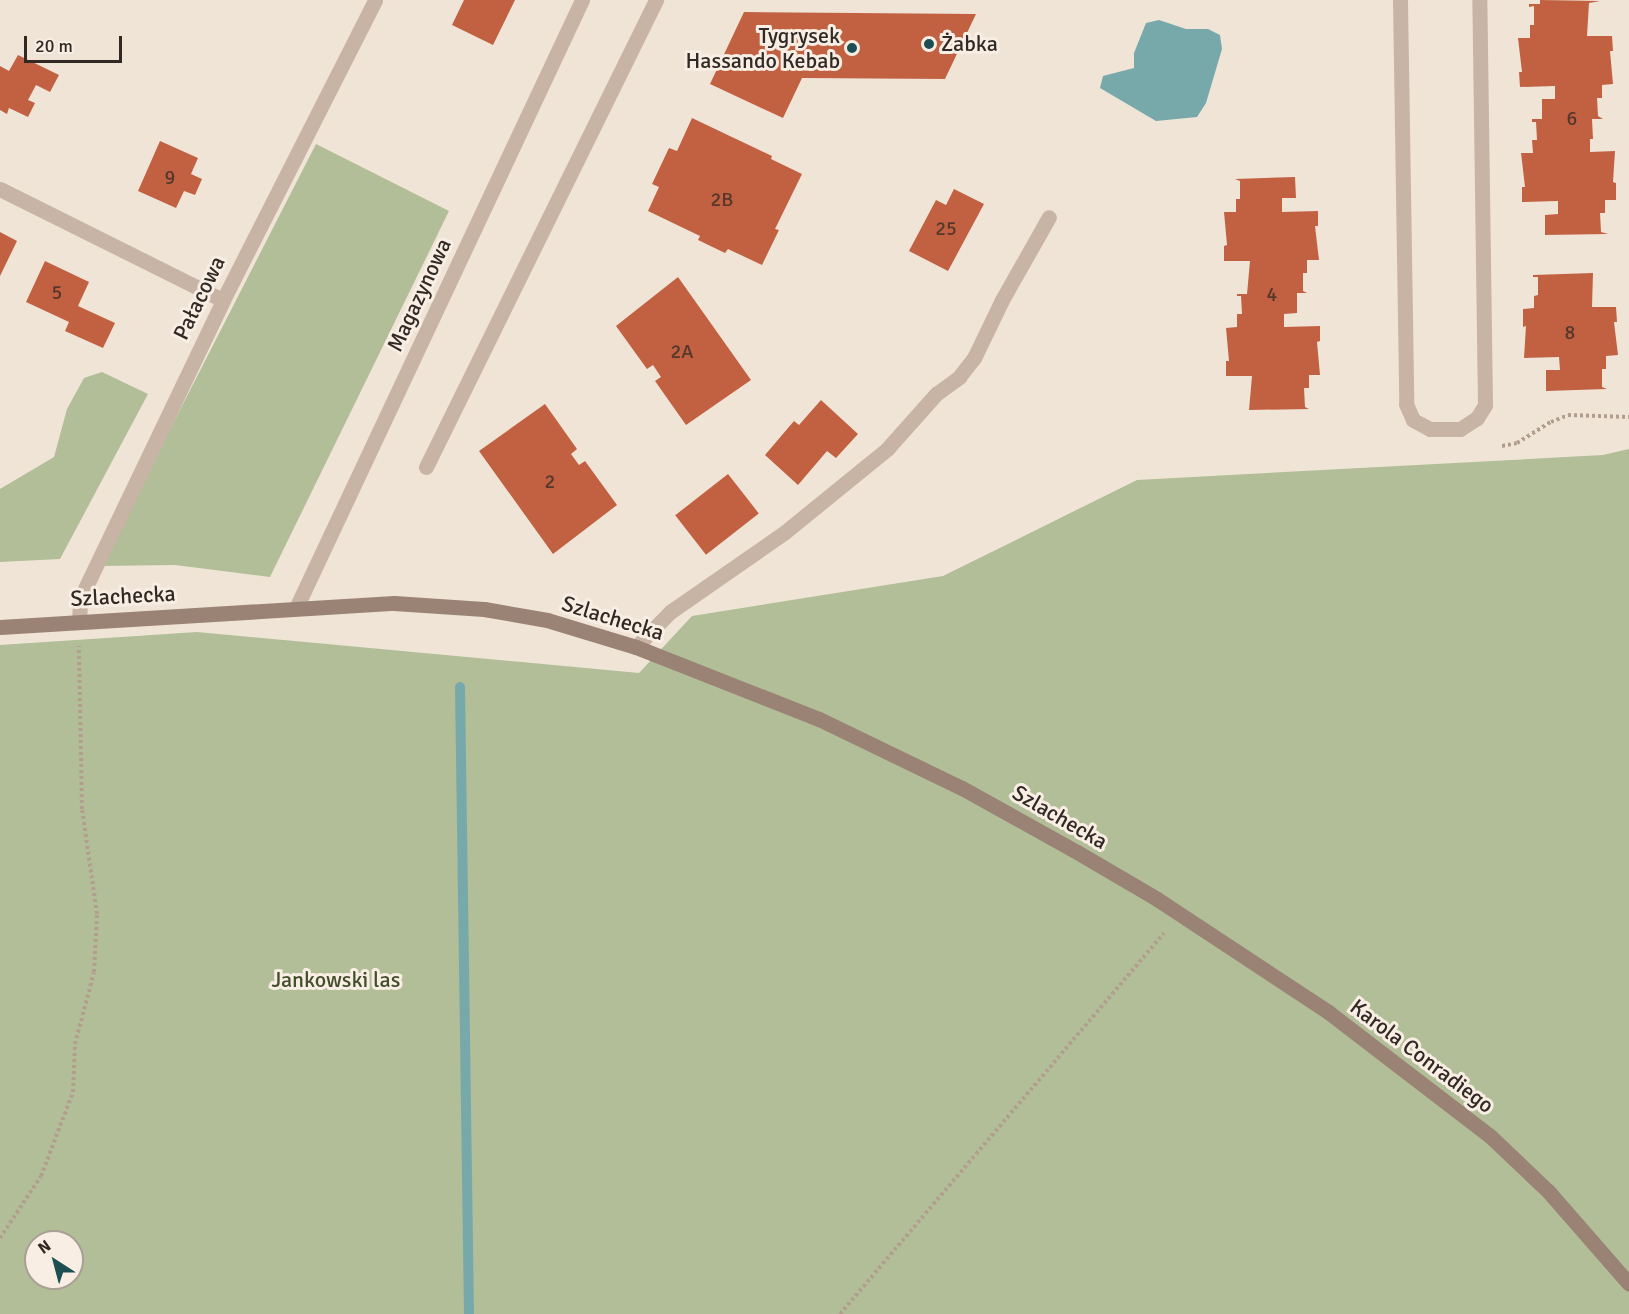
<!DOCTYPE html>
<meta charset="utf-8">
<style>
body{margin:0}
#map{position:relative;width:1629px;height:1314px;overflow:hidden;background:#f0e4d7;font-family:Signika,sans-serif}
div>[style]{position:absolute}
.green>*{inset:0;background:#b1be98}
.water>*{inset:0;background:#77a9ab}
.stream>*{height:10px;margin:-5px;padding:0 5px;transform-origin:5px;border-radius:5px;background:#77a9ab}
.building>*{inset:0;background:#c26142;transform-origin:0 0}
.path>*{height:4px;margin-top:-2px;transform-origin:0;background:repeating-linear-gradient(90deg,#b29e8e 0 3px,transparent 0 6px)}
.lane>*{height:15px;margin:-7.5px;padding:0 7.5px;transform-origin:7.5px;border-radius:7.5px;background:#c7b4a4}
.street>*{height:15px;margin:-7.5px;padding:0 7.5px;transform-origin:7.5px;border-radius:7.5px;background:#c7b4a4}
.secondary>*{height:15px;margin:-7.5px;padding:0 7.5px;transform-origin:7.5px;border-radius:7.5px;background:#9a8375}
.dots>*{width:16px;height:16px;translate:-50% -50%;box-sizing:border-box;border:3px solid #f8eee3;border-radius:50%}
span{translate:-50% -50%;white-space:nowrap;text-align:center;line-height:1.15;-webkit-text-stroke:6px #f8eee3;paint-order:stroke}
.number-label{font-size:20px;color:#56372c}
.number-label span{-webkit-text-stroke-width:0}
.poi-label{font-size:22px;color:#322925}
.right{translate:-100% -50%;text-align:right}
.left{translate:0 -50%;text-align:left}
.street-label{font-size:22px;color:#322925}
.park-label{font-size:22px;color:#424f2a}
.north{position:absolute;left:24px;top:1230px;width:60px;height:60px;box-sizing:border-box;background:#f8eee3;border:2px solid #a99f97;border-radius:50%;rotate:324deg;font-size:16px;font-weight:700;line-height:24px;text-align:center;color:#322925}
.north::after{content:'';display:block;margin:auto;width:21px;height:27px;background:#1c4e52;clip-path:polygon(50% 0,100% 100%,50% 72%,0 100%)}
.scale{position:absolute;left:24px;top:36px;width:98px;height:27px;box-sizing:border-box;border:3px solid #322925;border-top:0;padding-left:8px;font-size:18px;line-height:21px;white-space:nowrap;color:#322925;-webkit-text-stroke:4px #f8eee3;paint-order:stroke}
</style>
<div id="map">
<div class="green">
<i style="clip-path:polygon(316px 144px,449px 211px,270px 577px,175px 565px,100px 566px)"></i>
<i style="clip-path:polygon(102px 372px,148px 394px,60px 559px,0 562px,0 489px,54px 457px,67px 409px,84px 378px)"></i>
<i style="clip-path:polygon(evenodd,1629px 449px,1629px 1314px,0 1314px,0 645px,197px 632px,639px 673px,692px 616px,943px 576px,1137px 480px,1603px 455px,1629px 449px,36px 1242px,72px 1242px,72px 1278px,36px 1278px,36px 1242px)"></i>
</div>
<div class="water">
<i style="clip-path:polygon(1159px 20px,1186px 29px,1208px 29px,1220px 35px,1222px 49px,1206px 103px,1197px 117px,1156px 121px,1100px 88px,1103px 76px,1134px 68px,1134px 53px,1146px 23px)"></i>
</div>
<div class="stream">
<i style="left:460px;top:687px;width:627px;rotate:89.18deg"></i>
</div>
<div class="building">
<i style="clip-path:polygon(464px 0,515px 0,493px 45px,452px 25px)"></i>
<i style="clip-path:polygon(1540px 0,1600px 1px,1589px 3px,1587px 36px,1612px 36px,1613px 51px,1610px 51px,1613px 84px,1602px 85px,1602px 98px,1597px 98px,1598px 116px,1603px 119px,1592px 119px,1593px 139px,1590px 139px,1590px 152px,1615px 151px,1613px 182px,1616px 183px,1616px 200px,1605px 200px,1605px 213px,1600px 213px,1601px 232px,1608px 234px,1545px 235px,1545px 215px,1558px 214px,1558px 201px,1522px 202px,1522px 187px,1525px 187px,1521px 153px,1533px 153px,1532px 140px,1537px 140px,1536px 122px,1532px 122px,1532px 119px,1542px 119px,1542px 99px,1555px 99px,1555px 86px,1520px 87px,1519px 72px,1522px 72px,1518px 38px,1530px 38px,1530px 25px,1534px 25px,1534px 6px,1529px 7px,1529px 4px,1540px 4px)"></i>
<i style="clip-path:polygon(744px 12px,976px 14px,945px 79px,802px 78px,783px 118px,710px 84px)"></i>
<i style="clip-path:polygon(18px 55px,59px 75px,50px 92px,36px 85px,28px 100px,35px 103px,28px 117px,9px 108px,7px 114px,0 110px,0 66px,9px 71px)"></i>
<i style="clip-path:polygon(692px 118px,772px 156px,771px 159px,802px 174px,775px 229px,779px 230px,762px 265px,728px 249px,725px 253px,698px 240px,700px 236px,648px 211px,659px 187px,652px 184px,669px 148px,677px 151px)"></i>
<i style="clip-path:polygon(160px 141px,198px 158px,191px 174px,202px 179px,195px 195px,184px 191px,176px 208px,138px 191px)"></i>
<i style="clip-path:polygon(1295px 177px,1296px 198px,1282px 198px,1282px 212px,1318px 211px,1318px 226px,1315px 226px,1319px 260px,1307px 260px,1307px 273px,1303px 273px,1303px 291px,1307px 293px,1297px 293px,1297px 313px,1284px 314px,1284px 327px,1320px 326px,1320px 341px,1317px 342px,1320px 375px,1309px 375px,1309px 388px,1304px 388px,1305px 407px,1309px 409px,1249px 410px,1252px 376px,1226px 376px,1226px 361px,1229px 361px,1226px 328px,1237px 327px,1237px 314px,1242px 314px,1241px 296px,1237px 296px,1237px 294px,1247px 294px,1250px 261px,1224px 261px,1224px 246px,1227px 245px,1224px 212px,1236px 212px,1236px 199px,1240px 199px,1240px 181px,1235px 179px)"></i>
<i style="clip-path:polygon(954px 189px,984px 204px,948px 271px,909px 251px,936px 200px,946px 205px)"></i>
<i style="clip-path:polygon(0 232px,17px 241px,0 276px)"></i>
<i style="clip-path:polygon(45px 261px,89px 282px,78px 306px,115px 323px,103px 348px,65px 331px,69px 322px,26px 302px)"></i>
<i style="clip-path:polygon(1593px 273px,1592px 307px,1616px 307px,1617px 322px,1614px 322px,1618px 355px,1606px 356px,1606px 369px,1602px 369px,1602px 387px,1607px 389px,1546px 391px,1546px 370px,1560px 370px,1559px 357px,1524px 358px,1526px 326px,1523px 327px,1523px 309px,1534px 308px,1534px 296px,1538px 295px,1538px 277px,1533px 277px,1533px 275px)"></i>
<i style="clip-path:polygon(678px 277px,751px 380px,686px 425px,655px 381px,661px 377px,653px 365px,647px 369px,616px 326px)"></i>
<i style="clip-path:polygon(821px 400px,858px 434px,836px 458px,827px 451px,798px 485px,765px 455px,794px 421px,799px 425px)"></i>
<i style="clip-path:polygon(545px 404px,577px 449px,571px 454px,579px 465px,585px 461px,617px 505px,553px 554px,479px 451px)"></i>
<i style="left:728px;top:474px;width:50px;height:67px;rotate:52deg"></i>
</div>
<div class="path">
<i style="left:1502px;top:446px;width:15px;rotate:-11deg"></i>
<i style="left:1517px;top:443px;width:40px;rotate:-32deg"></i>
<i style="left:1551px;top:422px;width:18px;rotate:-22deg"></i>
<i style="left:1568px;top:415px;width:61px;rotate:1.9deg"></i>
<i style="left:0;top:1238px;width:74px;rotate:-56.5deg"></i>
<i style="left:41px;top:1176px;width:90px;rotate:-69.1deg"></i>
<i style="left:73px;top:1092px;width:48px;rotate:-87.6deg"></i>
<i style="left:75px;top:1044px;width:74px;rotate:-75.2deg"></i>
<i style="left:94px;top:972px;width:58px;rotate:-87deg"></i>
<i style="left:97px;top:914px;width:106px;rotate:-98.1deg"></i>
<i style="left:82px;top:809px;width:163px;rotate:-91.1deg"></i>
<i style="left:840px;top:1314px;width:500px;rotate:-49.62deg"></i>
</div>
<div class="lane">
<i style="left:1400px;top:0;width:404px;rotate:89.1deg"></i>
<i style="left:1406px;top:404px;width:17px;rotate:66deg"></i>
<i style="left:1413px;top:420px;width:19px;rotate:28deg"></i>
<i style="left:1430px;top:429px;width:30px"></i>
<i style="left:1460px;top:429px;width:20px;rotate:-33deg"></i>
<i style="left:1477px;top:418px;width:15px;rotate:-58deg"></i>
<i style="left:1485px;top:405px;width:405px;rotate:-90.8deg"></i>
<i style="left:0;top:189px;width:249px;rotate:26.5deg"></i>
<i style="left:426px;top:467px;width:521px;rotate:-63.78deg"></i>
<i style="left:636px;top:647px;width:49px;rotate:-45.8deg"></i>
<i style="left:670px;top:612px;width:140px;rotate:-34.8deg"></i>
<i style="left:785px;top:532px;width:132px;rotate:-39.1deg"></i>
<i style="left:887px;top:449px;width:74px;rotate:-48.3deg"></i>
<i style="left:936px;top:394px;width:29px;rotate:-36deg"></i>
<i style="left:959px;top:377px;width:24px;rotate:-52deg"></i>
<i style="left:974px;top:358px;width:64px;rotate:-64.2deg"></i>
<i style="left:1002px;top:300px;width:95px;rotate:-60.5deg"></i>
</div>
<div class="street">
<i style="left:296px;top:608px;width:672px;rotate:-64.81deg"></i>
<i style="left:79px;top:621px;width:22px;rotate:-87deg"></i>
<i style="left:80px;top:599px;width:331px;rotate:-64.4deg"></i>
<i style="left:223px;top:300px;width:336px;rotate:-63.1deg"></i>
</div>
<div class="secondary">
<i style="left:0;top:627px;width:395px;rotate:-3.5deg"></i>
<i style="left:394px;top:603px;width:90px;rotate:3.8deg"></i>
<i style="left:484px;top:609px;width:64px;rotate:9.9deg"></i>
<i style="left:547px;top:620px;width:93px;rotate:16.9deg"></i>
<i style="left:636px;top:647px;width:197px;rotate:21.5deg"></i>
<i style="left:819px;top:719px;width:159px;rotate:25.8deg"></i>
<i style="left:962px;top:788px;width:132px;rotate:29.1deg"></i>
<i style="left:1077px;top:852px;width:93px;rotate:30.4deg"></i>
<i style="left:1157px;top:899px;width:204px;rotate:33.4deg"></i>
<i style="left:1327px;top:1011px;width:205px;rotate:37.5deg"></i>
<i style="left:1490px;top:1136px;width:80px;rotate:43.5deg"></i>
<i style="left:1548px;top:1191px;width:123px;rotate:48.9deg"></i>
</div>
<div class="dots">
<i style="left:929px;top:44px;background:#1c4e52"></i>
<i style="left:852px;top:48px;background:#1c4e52"></i>
</div>
<div class="number-label">
<span style="left:1572px;top:118px">6</span>
<span style="left:170px;top:177px">9</span>
<span style="left:722px;top:199px">2B</span>
<span style="left:946px;top:228px">25</span>
<span style="left:57px;top:292px">5</span>
<span style="left:1272px;top:294px">4</span>
<span style="left:1570px;top:332px">8</span>
<span style="left:682px;top:351px">2A</span>
<span style="left:550px;top:481px">2</span>
</div>
<div class="poi-label">
<span class="right" style="left:840px;top:48px">Tygrysek<br>Hassando Kebab</span>
<span class="left" style="left:941px;top:44px">Żabka</span>
</div>
<div class="street-label">
<span style="left:419px;top:295px;rotate:-65deg">Magazynowa</span>
<span style="left:199px;top:298px;rotate:-64deg">Pałacowa</span>
<span style="left:123px;top:596px;rotate:-3deg">Szlachecka</span>
<span style="left:613px;top:618px;rotate:17deg">Szlachecka</span>
<span style="left:1060px;top:817px;rotate:30deg">Szlachecka</span>
<span style="left:1422px;top:1056px;rotate:37deg">Karola Conradiego</span>
</div>
<div class="park-label">
<span style="left:336px;top:980px">Jankowski las</span>
</div>
<div class="north">N</div>
<div class="scale">20 m</div>
</div>
